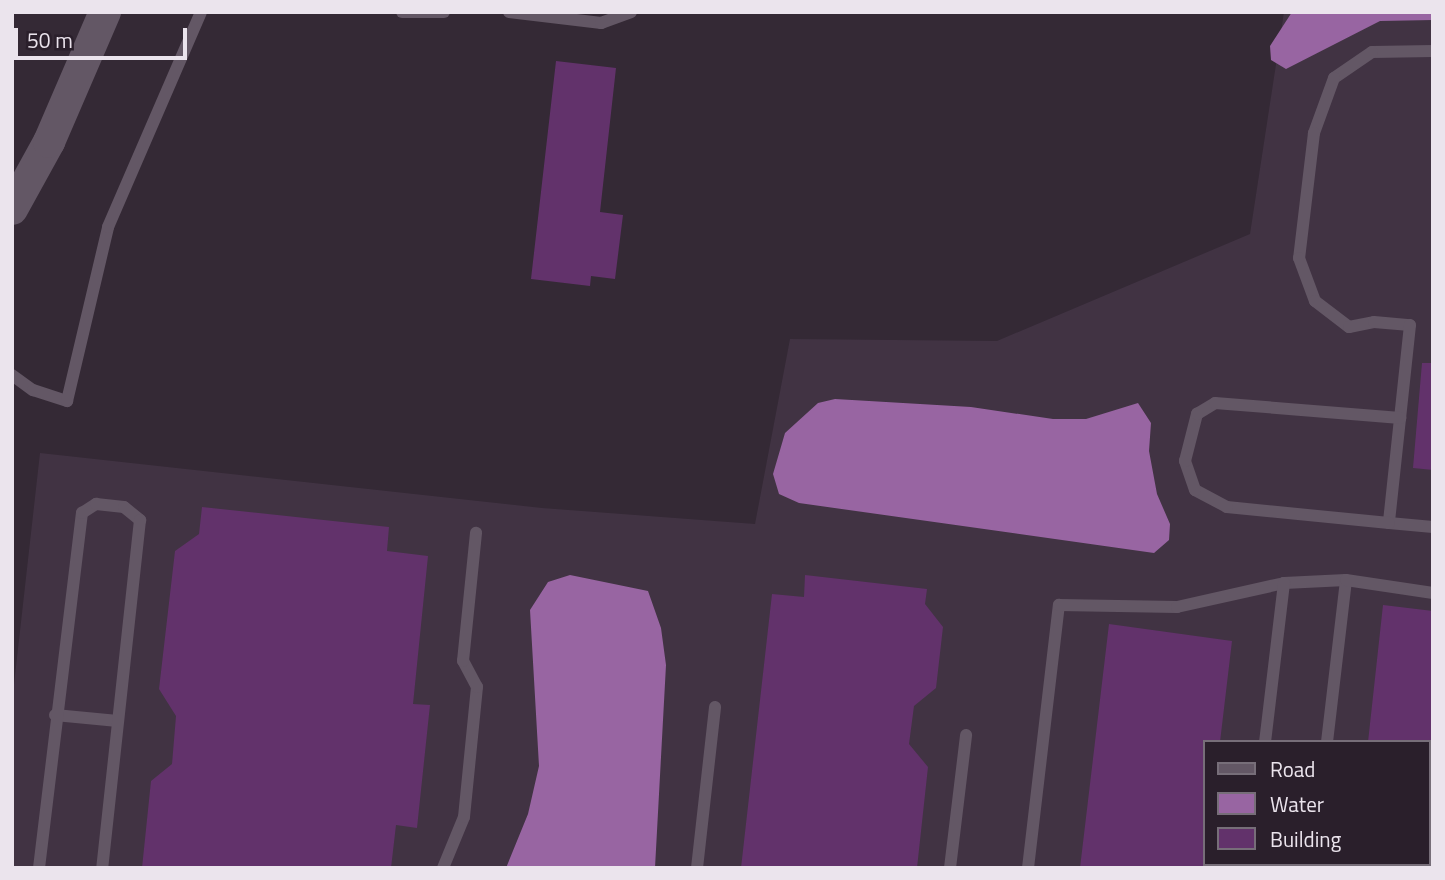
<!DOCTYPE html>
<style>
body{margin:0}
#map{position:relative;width:1445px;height:880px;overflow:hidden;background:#342935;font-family:"Titillium Web",sans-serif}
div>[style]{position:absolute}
.built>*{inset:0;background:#413343}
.water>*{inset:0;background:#9865a2}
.building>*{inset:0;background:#62326b}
.service>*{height:12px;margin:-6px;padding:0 6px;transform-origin:6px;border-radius:6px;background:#635765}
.tertiary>*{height:32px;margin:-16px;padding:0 16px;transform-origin:16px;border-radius:16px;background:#635765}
span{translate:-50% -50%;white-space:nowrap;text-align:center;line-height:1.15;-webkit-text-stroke:5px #2a1f2b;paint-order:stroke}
.frame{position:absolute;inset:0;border:14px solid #ebe4ed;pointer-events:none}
.legend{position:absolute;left:1203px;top:740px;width:228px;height:126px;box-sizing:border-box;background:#2a1f2b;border:2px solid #776e79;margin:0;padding:9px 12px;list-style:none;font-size:21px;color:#ebe4ed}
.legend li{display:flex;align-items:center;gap:14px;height:35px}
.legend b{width:35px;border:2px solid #776e79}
.scale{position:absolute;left:14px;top:28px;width:173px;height:32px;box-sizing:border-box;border:4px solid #ebe4ed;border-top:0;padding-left:9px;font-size:21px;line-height:24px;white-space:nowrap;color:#ebe4ed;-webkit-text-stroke:5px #2a1f2b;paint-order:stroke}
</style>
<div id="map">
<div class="built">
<i style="clip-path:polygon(evenodd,1284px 12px,1433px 12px,1433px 868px,12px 868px,12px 702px,40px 453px,542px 508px,755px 524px,790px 339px,997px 341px,1250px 234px,1284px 12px,1205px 742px,1429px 742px,1429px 864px,1205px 864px,1205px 742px)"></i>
</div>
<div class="water">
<i style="clip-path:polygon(1292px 12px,1433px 12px,1433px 20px,1380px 21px,1286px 69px,1271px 60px,1270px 46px)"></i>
<i style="clip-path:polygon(835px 399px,971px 407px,1053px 419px,1086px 419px,1138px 403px,1151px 423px,1149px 451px,1157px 494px,1170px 524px,1169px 540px,1154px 553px,799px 503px,779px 494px,773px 474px,785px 433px,818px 403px)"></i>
<i style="clip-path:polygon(570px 575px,648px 591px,661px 628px,666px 665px,655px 868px,506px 868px,528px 814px,539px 766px,530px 610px,548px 582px)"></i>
</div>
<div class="building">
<i style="clip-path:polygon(556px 61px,616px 68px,600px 212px,623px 215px,615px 279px,591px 276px,590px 286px,531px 279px)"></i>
<i style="clip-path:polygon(1422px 363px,1433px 363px,1433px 470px,1413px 468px)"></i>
<i style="clip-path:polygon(202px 507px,389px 527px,387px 551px,428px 556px,413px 704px,430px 705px,417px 828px,396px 825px,391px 868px,142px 868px,151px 781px,172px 764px,176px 716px,159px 689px,175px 551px,199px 534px)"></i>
<i style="clip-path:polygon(805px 575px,927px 589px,925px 604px,943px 627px,936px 688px,914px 706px,909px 744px,928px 767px,917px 868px,741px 868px,772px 594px,804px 597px)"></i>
<i style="clip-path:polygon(1383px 605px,1433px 611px,1433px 868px,1353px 868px,1429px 864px,1429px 742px,1368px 742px)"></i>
<i style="clip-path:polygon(1109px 624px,1232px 641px,1220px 742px,1205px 742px,1206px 868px,1080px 868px)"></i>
</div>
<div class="service">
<i style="left:402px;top:12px;width:42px"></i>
<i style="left:509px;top:12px;width:93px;rotate:6.8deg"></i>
<i style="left:601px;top:23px;width:32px;rotate:-20deg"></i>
<i style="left:1433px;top:51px;width:61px;rotate:179.1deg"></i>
<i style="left:1372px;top:52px;width:46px;rotate:145.6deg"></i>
<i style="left:1334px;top:78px;width:59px;rotate:110deg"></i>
<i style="left:1314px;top:133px;width:126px;rotate:96.8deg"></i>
<i style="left:1299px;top:258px;width:46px;rotate:69.6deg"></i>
<i style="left:1315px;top:301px;width:43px;rotate:37.4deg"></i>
<i style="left:1349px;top:327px;width:25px;rotate:-11deg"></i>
<i style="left:1374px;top:322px;width:36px;rotate:5deg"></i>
<i style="left:1410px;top:325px;width:199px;rotate:96.1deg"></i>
<i style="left:1389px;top:523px;width:44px;rotate:5.2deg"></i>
<i style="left:12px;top:375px;width:26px;rotate:36deg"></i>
<i style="left:33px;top:390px;width:36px;rotate:18deg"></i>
<i style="left:67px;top:401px;width:179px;rotate:-76.7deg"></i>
<i style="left:108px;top:227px;width:234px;rotate:-66.6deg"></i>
<i style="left:1389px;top:523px;width:163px;rotate:-174.4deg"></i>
<i style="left:1227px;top:507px;width:36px;rotate:-152deg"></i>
<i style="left:1195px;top:490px;width:31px;rotate:-109deg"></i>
<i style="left:1185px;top:461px;width:49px;rotate:-75.7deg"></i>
<i style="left:1197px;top:414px;width:21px;rotate:-31deg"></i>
<i style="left:1215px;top:403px;width:186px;rotate:4.6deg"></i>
<i style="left:1284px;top:583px;width:62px;rotate:-2.8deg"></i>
<i style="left:55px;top:715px;width:63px;rotate:5.4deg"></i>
<i style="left:1327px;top:742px;width:163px;rotate:-83.3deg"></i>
<i style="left:1346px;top:580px;width:88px;rotate:8.5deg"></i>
<i style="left:39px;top:868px;width:358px;rotate:-83.1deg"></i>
<i style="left:82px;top:513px;width:17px;rotate:-33deg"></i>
<i style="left:96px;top:504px;width:28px;rotate:6deg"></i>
<i style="left:124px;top:507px;width:21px;rotate:39deg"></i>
<i style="left:140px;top:520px;width:350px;rotate:96.2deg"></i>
<i style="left:443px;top:868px;width:55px;rotate:-67.6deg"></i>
<i style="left:464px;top:817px;width:131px;rotate:-84.3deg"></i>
<i style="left:477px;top:687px;width:30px;rotate:-118deg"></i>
<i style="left:463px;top:661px;width:129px;rotate:-84.2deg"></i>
<i style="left:697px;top:868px;width:162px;rotate:-83.6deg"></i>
<i style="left:950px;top:868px;width:134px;rotate:-83.1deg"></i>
<i style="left:1028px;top:868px;width:265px;rotate:-83.3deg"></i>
<i style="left:1059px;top:605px;width:118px;rotate:1deg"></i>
<i style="left:1177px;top:607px;width:110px;rotate:-12.6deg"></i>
<i style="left:1284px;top:583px;width:160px;rotate:96.8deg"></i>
<i style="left:1250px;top:868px;width:4px;rotate:-76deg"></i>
<i style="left:1313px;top:868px;width:4px;rotate:-90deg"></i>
</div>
<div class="tertiary">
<i style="left:12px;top:209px;width:77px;rotate:-61.1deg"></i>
<i style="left:49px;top:142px;width:142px;rotate:-66.7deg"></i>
</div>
<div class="frame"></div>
<ul class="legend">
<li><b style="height:9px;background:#635765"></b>Road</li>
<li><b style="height:19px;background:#9865a2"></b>Water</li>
<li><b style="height:19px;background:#62326b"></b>Building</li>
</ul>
<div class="scale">50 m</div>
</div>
